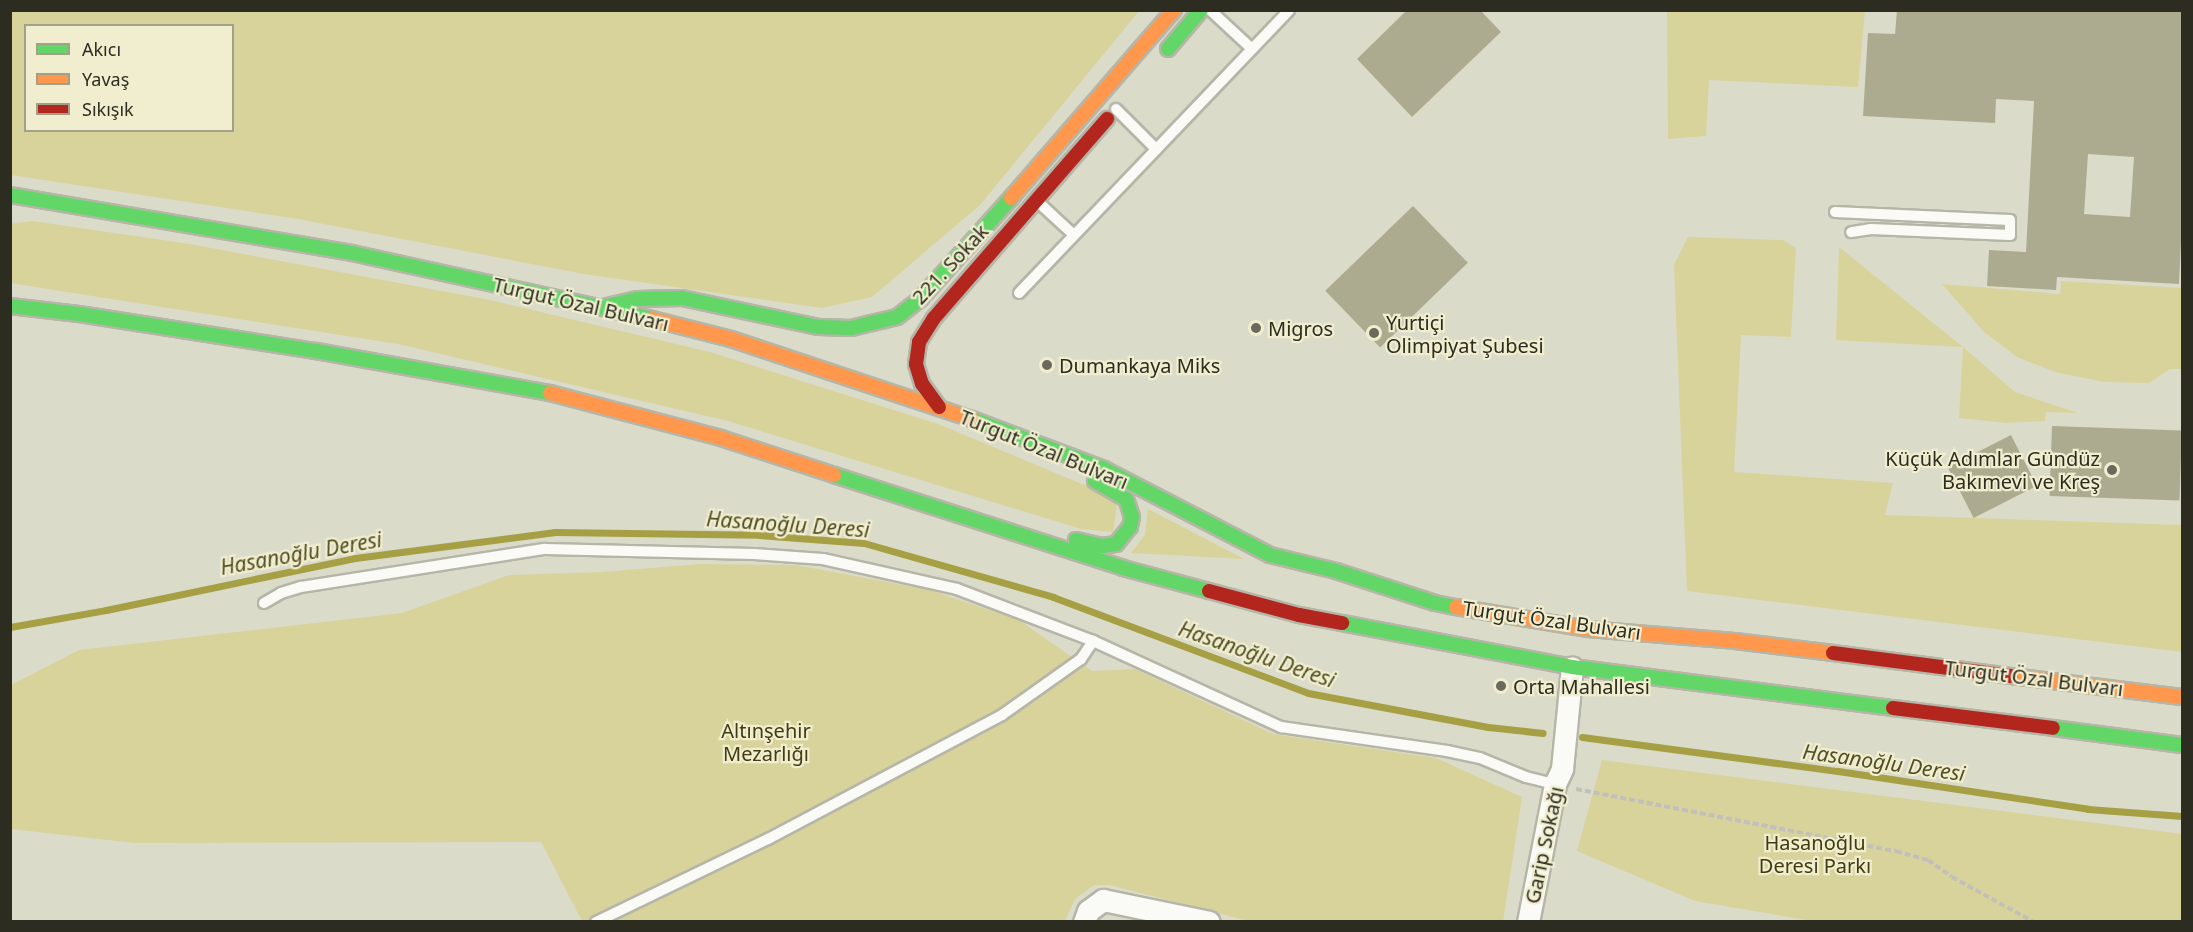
<!DOCTYPE html>
<meta charset="utf-8">
<style>
body{margin:0}
#map{position:relative;width:2193px;height:932px;overflow:hidden;background:#dbdbca;font-family:"Noto Sans",sans-serif}
div>[style]{position:absolute}
.green>*{inset:0;background:#d8d39b}
.stream>*{height:7px;margin:-3.5px;padding:0 3.5px;transform-origin:3.5px;border-radius:3.5px;background:#a69f43}
.building>*{inset:0;background:#adab8f;transform-origin:0 0}
.path>*{height:4px;margin-top:-2px;transform-origin:0;background:repeating-linear-gradient(90deg,#c2c0bb 0 6px,transparent 0 9px)}
.roads{filter:drop-shadow(2px 0 #b6b6a8) drop-shadow(-2px 0 #b6b6a8) drop-shadow(0 2px #b6b6a8) drop-shadow(0 -2px #b6b6a8)}
.lane>*{height:10px;margin:-5px;padding:0 5px;transform-origin:5px;border-radius:5px;background:#fafaf7}
.street>*{height:21px;margin:-10.5px;padding:0 10.5px;transform-origin:10.5px;border-radius:10.5px;background:#fafaf7}
.fast>*{height:14px;margin:-7px;padding:0 7px;transform-origin:7px;border-radius:7px;background:#63d668}
.slow>*{height:14px;margin:-7px;padding:0 7px;transform-origin:7px;border-radius:7px;background:#ff974d}
.jam>*{height:14px;margin:-7px;padding:0 7px;transform-origin:7px;border-radius:7px;background:#b3261e}
.dots>*{width:16px;height:16px;translate:-50% -50%;box-sizing:border-box;border:3px solid #f0eecf;border-radius:50%}
span{translate:-50% -50%;white-space:nowrap;text-align:center;line-height:1.15;-webkit-text-stroke:4.5px #f0eecf;paint-order:stroke}
.street-label{font-size:20px;color:#2d2c20}
.poi-label{font-size:20px;color:#2d2c20}
.left{translate:0 -50%;text-align:left}
.right{translate:-100% -50%;text-align:right}
.park-label{font-size:20px;color:#403c10}
.water-label{font-size:21px;color:#534f24;font-style:italic}
.frame{position:absolute;inset:0;border:12px solid #2d2c20;pointer-events:none}
.legend{position:absolute;left:24px;top:24px;width:210px;height:108px;box-sizing:border-box;background:#f0eecf;border:2px solid #a2a089;margin:0;padding:8px 10px;list-style:none;font-size:18px;color:#2d2c20}
.legend li{display:flex;align-items:center;gap:12px;height:30px}
.legend b{width:30px;border:2px solid #a2a089}
</style>
<div id="map">
<div class="green">
<i style="clip-path:polygon(evenodd,10px 11px,1139px 11px,980px 205px,872px 297px,822px 308px,584px 274px,298px 219px,11px 175px,10px 11px,26px 26px,232px 26px,232px 130px,26px 130px,26px 26px)"></i>
<i style="clip-path:polygon(1667px 11px,1865px 11px,1858px 87px,1709px 80px,1706px 136px,1668px 139px)"></i>
<i style="clip-path:polygon(32px 221px,190px 244px,490px 300px,710px 352px,938px 424px,1118px 499px,1113px 532px,1081px 529px,728px 421px,398px 344px,16px 284px,11px 282px,10px 224px)"></i>
<i style="clip-path:polygon(1688px 237px,1783px 240px,1796px 248px,1791px 337px,1741px 335px,1734px 472px,1893px 483px,1885px 515px,2182px 525px,2182px 652px,1687px 591px,1674px 265px)"></i>
<i style="clip-path:polygon(1839px 247px,1963px 347px,2015px 392px,2078px 413px,2046px 412px,2045px 421px,2006px 423px,1959px 418px,1963px 347px,1836px 340px)"></i>
<i style="clip-path:polygon(2061px 281px,2182px 288px,2182px 369px,2170px 369px,2149px 383px,2104px 382px,2055px 372px,2017px 357px,1984px 332px,1942px 284px,2060px 294px)"></i>
<i style="clip-path:polygon(1148px 509px,1244px 559px,1131px 553px,1145px 535px)"></i>
<i style="clip-path:polygon(700px 564px,796px 565px,930px 590px,1019px 620px,1092px 671px,1135px 669px,1273px 734px,1436px 758px,1522px 797px,1503px 922px,1248px 921px,1110px 885px,1094px 885px,1075px 899px,1065px 921px,582px 921px,541px 842px,134px 843px,11px 829px,11px 685px,79px 650px,402px 613px,509px 575px,602px 572px)"></i>
<i style="clip-path:polygon(1602px 760px,2182px 834px,2182px 921px,1818px 922px,1695px 901px,1577px 851px)"></i>
</div>
<div class="stream">
<i style="left:10px;top:627px;width:97px;rotate:-10deg"></i>
<i style="left:106px;top:610px;width:254px;rotate:-11.8deg"></i>
<i style="left:355px;top:558px;width:202px;rotate:-7.4deg"></i>
<i style="left:555px;top:532px;width:205px;rotate:0.8deg"></i>
<i style="left:760px;top:535px;width:104px;rotate:4.4deg"></i>
<i style="left:864px;top:543px;width:197px;rotate:15.9deg"></i>
<i style="left:1053px;top:597px;width:272px;rotate:20.6deg"></i>
<i style="left:1308px;top:693px;width:183px;rotate:10.7deg"></i>
<i style="left:1488px;top:727px;width:55px;rotate:6.2deg"></i>
<i style="left:1582px;top:737px;width:258px;rotate:7.6deg"></i>
<i style="left:1838px;top:771px;width:253px;rotate:8.6deg"></i>
<i style="left:2088px;top:809px;width:94px;rotate:4.3deg"></i>
</div>
<div class="building">
<i style="clip-path:polygon(1407px 10px,1480px 10px,1501px 32px,1412px 117px,1357px 59px)"></i>
<i style="clip-path:polygon(evenodd,1897px 10px,2182px 10px,2182px 221px,2179px 284px,2057px 277px,2056px 290px,1987px 286px,1989px 250px,2026px 252px,2034px 101px,1996px 99px,1995px 123px,1863px 116px,1868px 33px,1895px 34px,1897px 10px,2088px 154px,2134px 157px,2130px 217px,2084px 214px,2088px 154px)"></i>
<i style="left:1413px;top:206px;width:79px;height:122px;rotate:46deg"></i>
<i style="left:2052px;top:426px;width:130px;height:70px;rotate:2deg"></i>
<i style="left:2011px;top:435px;width:57px;height:71px;rotate:63deg"></i>
</div>
<div class="path">
<i style="left:1576px;top:789px;width:326px;rotate:11deg"></i>
<i style="left:1896px;top:851px;width:33px;rotate:16deg"></i>
<i style="left:1928px;top:860px;width:29px;rotate:35deg"></i>
<i style="left:1952px;top:877px;width:94px;rotate:28.8deg"></i>
</div>
<div class="roads">
<div class="lane">
<i style="left:1210px;top:10px;width:57px;rotate:42.9deg"></i>
<i style="left:1116px;top:109px;width:57px;rotate:45deg"></i>
<i style="left:1037px;top:201px;width:50px;rotate:42.6deg"></i>
<i style="left:1835px;top:212px;width:175px;rotate:2.6deg"></i>
<i style="left:2010px;top:220px;width:15px;rotate:90deg"></i>
<i style="left:2010px;top:235px;width:139px;rotate:-177.5deg"></i>
<i style="left:1871px;top:229px;width:20px;rotate:171deg"></i>
<i style="left:1019px;top:293px;width:391px;rotate:-46.3deg"></i>
<i style="left:264px;top:603px;width:20px;rotate:-30deg"></i>
<i style="left:281px;top:593px;width:21px;rotate:-17deg"></i>
<i style="left:301px;top:587px;width:247px;rotate:-8.9deg"></i>
<i style="left:545px;top:549px;width:209px;rotate:1.4deg"></i>
<i style="left:754px;top:554px;width:69px;rotate:4.1deg"></i>
<i style="left:823px;top:559px;width:137px;rotate:12.6deg"></i>
<i style="left:957px;top:589px;width:146px;rotate:20.9deg"></i>
<i style="left:1093px;top:641px;width:207px;rotate:24.6deg"></i>
<i style="left:1281px;top:727px;width:168px;rotate:8.2deg"></i>
<i style="left:1447px;top:751px;width:34px;rotate:12deg"></i>
<i style="left:1480px;top:758px;width:50px;rotate:22.4deg"></i>
<i style="left:1526px;top:777px;width:30px;rotate:14deg"></i>
<i style="left:596px;top:922px;width:191px;rotate:-25.8deg"></i>
<i style="left:768px;top:839px;width:265px;rotate:-27.9deg"></i>
<i style="left:1002px;top:715px;width:97px;rotate:-35.3deg"></i>
<i style="left:1081px;top:659px;width:22px;rotate:-56deg"></i>
</div>
<div class="street">
<i style="left:1084px;top:922px;width:12px;rotate:-70deg"></i>
<i style="left:1088px;top:911px;width:19px;rotate:-36deg"></i>
<i style="left:1103px;top:900px;width:108px;rotate:11.7deg"></i>
<i style="left:1528px;top:922px;width:141px;rotate:-78.9deg"></i>
<i style="left:1555px;top:784px;width:17px;rotate:-65deg"></i>
<i style="left:1562px;top:769px;width:102px;rotate:-84.4deg"></i>
</div>
<div class="fast">
<i style="left:1168px;top:49px;width:51px;rotate:-49.8deg"></i>
<i style="left:10px;top:195px;width:347px;rotate:9.6deg"></i>
<i style="left:352px;top:253px;width:307px;rotate:12.4deg"></i>
<i style="left:10px;top:306px;width:69px;rotate:6.6deg"></i>
<i style="left:79px;top:314px;width:240px;rotate:8.9deg"></i>
<i style="left:316px;top:351px;width:238px;rotate:10.2deg"></i>
<i style="left:603px;top:307px;width:36px;rotate:-13deg"></i>
<i style="left:638px;top:299px;width:44px;rotate:-1.3deg"></i>
<i style="left:682px;top:298px;width:140px;rotate:12deg"></i>
<i style="left:819px;top:327px;width:32px;rotate:2deg"></i>
<i style="left:851px;top:328px;width:47px;rotate:-13.4deg"></i>
<i style="left:897px;top:317px;width:31px;rotate:-38deg"></i>
<i style="left:921px;top:298px;width:135px;rotate:-48deg"></i>
<i style="left:972px;top:419px;width:141px;rotate:20.7deg"></i>
<i style="left:1104px;top:469px;width:187px;rotate:27.4deg"></i>
<i style="left:1270px;top:555px;width:68px;rotate:13.6deg"></i>
<i style="left:1336px;top:571px;width:104px;rotate:17.9deg"></i>
<i style="left:1435px;top:603px;width:21px;rotate:11deg"></i>
<i style="left:834px;top:475px;width:304px;rotate:17.8deg"></i>
<i style="left:1123px;top:568px;width:89px;rotate:15deg"></i>
<i style="left:1076px;top:540px;width:27px;rotate:13deg"></i>
<i style="left:1102px;top:546px;width:14px;rotate:-8deg"></i>
<i style="left:1116px;top:544px;width:22px;rotate:-51deg"></i>
<i style="left:1130px;top:527px;width:10px;rotate:-79deg"></i>
<i style="left:1132px;top:517px;width:19px;rotate:-108deg"></i>
<i style="left:1126px;top:499px;width:36px;rotate:-150deg"></i>
<i style="left:1342px;top:623px;width:234px;rotate:10.8deg"></i>
<i style="left:1572px;top:667px;width:324px;rotate:7.3deg"></i>
<i style="left:2053px;top:728px;width:130px;rotate:7.5deg"></i>
</div>
<div class="slow">
<i style="left:1011px;top:198px;width:249px;rotate:-49.1deg"></i>
<i style="left:652px;top:319px;width:81px;rotate:14.2deg"></i>
<i style="left:731px;top:339px;width:254px;rotate:18.4deg"></i>
<i style="left:550px;top:393px;width:177px;rotate:14.7deg"></i>
<i style="left:721px;top:438px;width:119px;rotate:18.1deg"></i>
<i style="left:1456px;top:607px;width:133px;rotate:9.5deg"></i>
<i style="left:1587px;top:629px;width:148px;rotate:4.6deg"></i>
<i style="left:1735px;top:641px;width:99px;rotate:7deg"></i>
<i style="left:2011px;top:676px;width:172px;rotate:7deg"></i>
</div>
<div class="jam">
<i style="left:939px;top:407px;width:29px;rotate:-126deg"></i>
<i style="left:922px;top:384px;width:21px;rotate:-107deg"></i>
<i style="left:916px;top:364px;width:22px;rotate:-82deg"></i>
<i style="left:919px;top:342px;width:28px;rotate:-58deg"></i>
<i style="left:934px;top:318px;width:264px;rotate:-49deg"></i>
<i style="left:1209px;top:591px;width:93px;rotate:14.9deg"></i>
<i style="left:1299px;top:615px;width:44px;rotate:10.5deg"></i>
<i style="left:1833px;top:653px;width:179px;rotate:7.4deg"></i>
<i style="left:1893px;top:708px;width:161px;rotate:7.1deg"></i>
</div>
</div>
<div class="dots">
<i style="left:1256px;top:328px;background:#6a695c"></i>
<i style="left:1374px;top:333px;background:#6a695c"></i>
<i style="left:1047px;top:365px;background:#6a695c"></i>
<i style="left:2112px;top:470px;background:#6a695c"></i>
<i style="left:1501px;top:686px;background:#6a695c"></i>
</div>
<div class="street-label">
<span style="left:950px;top:264px;rotate:-47deg">221. Sokak</span>
<span style="left:581px;top:304px;rotate:13deg">Turgut Özal Bulvarı</span>
<span style="left:1044px;top:449px;rotate:22deg">Turgut Özal Bulvarı</span>
<span style="left:1552px;top:620px;rotate:8deg">Turgut Özal Bulvarı</span>
<span style="left:2034px;top:678px;rotate:7deg">Turgut Özal Bulvarı</span>
<span style="left:1544px;top:845px;rotate:-78deg">Garip Sokağı</span>
</div>
<div class="poi-label">
<span class="left" style="left:1386px;top:334px">Yurtiçi<br>Olimpiyat Şubesi</span>
<span class="left" style="left:1268px;top:328px">Migros</span>
<span class="left" style="left:1059px;top:365px">Dumankaya Miks</span>
<span class="right" style="left:2100px;top:470px">Küçük Adımlar Gündüz<br>Bakımevi ve Kreş</span>
<span class="left" style="left:1513px;top:686px">Orta Mahallesi</span>
</div>
<div class="park-label">
<span style="left:766px;top:742px">Altınşehir<br>Mezarlığı</span>
<span style="left:1815px;top:854px">Hasanoğlu<br>Deresi Parkı</span>
</div>
<div class="water-label">
<span style="left:788px;top:524px;rotate:4deg">Hasanoğlu Deresi</span>
<span style="left:301px;top:553px;rotate:-10deg">Hasanoğlu Deresi</span>
<span style="left:1257px;top:654px;rotate:19deg">Hasanoğlu Deresi</span>
<span style="left:1884px;top:762px;rotate:8deg">Hasanoğlu Deresi</span>
</div>
<div class="frame"></div>
<ul class="legend">
<li><b style="height:8px;background:#63d668"></b>Akıcı</li>
<li><b style="height:8px;background:#ff974d"></b>Yavaş</li>
<li><b style="height:8px;background:#b3261e"></b>Sıkışık</li>
</ul>
</div>
